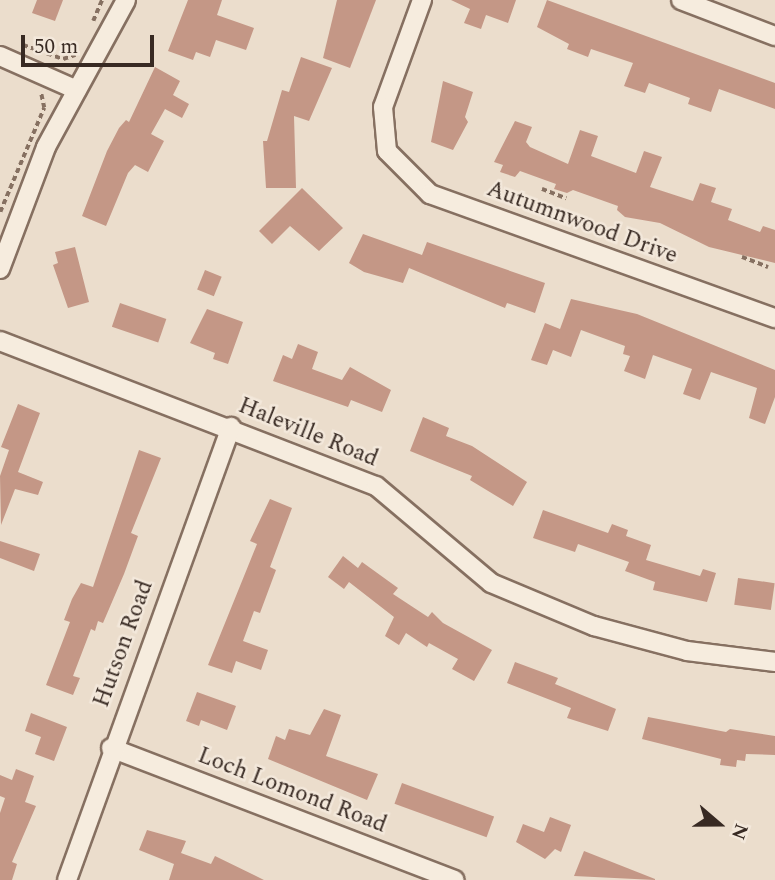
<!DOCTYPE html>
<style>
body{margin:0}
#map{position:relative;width:775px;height:880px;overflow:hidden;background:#ebddcc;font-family:Spectral,serif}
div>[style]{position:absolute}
.building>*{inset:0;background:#c49786;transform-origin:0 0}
.path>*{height:3.5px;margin-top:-1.75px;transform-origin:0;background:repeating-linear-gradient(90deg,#867061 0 5px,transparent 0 8.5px)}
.roads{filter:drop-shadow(2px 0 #867061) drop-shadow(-2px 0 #867061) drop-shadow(0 2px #867061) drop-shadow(0 -2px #867061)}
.minor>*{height:18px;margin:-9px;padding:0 9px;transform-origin:9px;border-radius:9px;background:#f6ecde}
span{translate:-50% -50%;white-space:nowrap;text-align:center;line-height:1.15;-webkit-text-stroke:5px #f3e8db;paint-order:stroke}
.street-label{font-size:23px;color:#382a23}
.north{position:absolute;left:684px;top:789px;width:70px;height:70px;-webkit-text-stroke:5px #f3e8db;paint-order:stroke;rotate:110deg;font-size:19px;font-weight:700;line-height:28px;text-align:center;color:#382a23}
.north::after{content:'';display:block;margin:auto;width:24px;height:32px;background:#382a23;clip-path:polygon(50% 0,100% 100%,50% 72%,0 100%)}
.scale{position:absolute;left:21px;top:35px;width:133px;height:32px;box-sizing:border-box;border:4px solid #382a23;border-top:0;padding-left:9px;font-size:21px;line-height:24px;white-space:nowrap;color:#382a23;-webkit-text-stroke:5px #f3e8db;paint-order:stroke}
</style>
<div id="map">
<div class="building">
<i style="clip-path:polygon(37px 0,63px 0,55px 21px,32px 13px)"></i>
<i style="clip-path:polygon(188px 0,222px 0,217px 15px,254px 28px,246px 50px,216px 40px,210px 57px,196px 52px,193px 60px,168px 51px)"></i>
<i style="clip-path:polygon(337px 0,376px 0,350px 68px,323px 58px)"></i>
<i style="clip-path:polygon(451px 0,516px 0,508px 23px,486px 15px,481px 29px,464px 23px,470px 9px)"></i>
<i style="clip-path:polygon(547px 0,775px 83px,775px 109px,719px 89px,711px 112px,688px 104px,690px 98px,649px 83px,645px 93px,624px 86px,633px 63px,591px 49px,588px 57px,567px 49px,569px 44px,537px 27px)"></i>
<i style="clip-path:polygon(301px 57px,332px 68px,309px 121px,294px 116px,296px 188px,266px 188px,263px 141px,267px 141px,282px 90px,289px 92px)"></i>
<i style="clip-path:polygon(155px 67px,180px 81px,173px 95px,189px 104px,182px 118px,165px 109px,151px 134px,164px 141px,148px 172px,135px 165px,128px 173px,106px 226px,82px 216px,107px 151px,119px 128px,126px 120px,129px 122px)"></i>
<i style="clip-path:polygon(443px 81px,473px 92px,465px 117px,468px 122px,453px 150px,431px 142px)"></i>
<i style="clip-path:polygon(515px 121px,532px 127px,526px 142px,530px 147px,568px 164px,580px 130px,598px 136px,591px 156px,636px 173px,644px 151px,662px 157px,650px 187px,693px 201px,700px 183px,716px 188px,711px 202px,732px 209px,728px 220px,760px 232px,763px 226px,775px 230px,775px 263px,709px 247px,660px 223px,625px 217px,617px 210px,618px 206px,573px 190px,567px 193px,554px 189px,556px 184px,520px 171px,515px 177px,500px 172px,503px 165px,494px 162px)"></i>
<i style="clip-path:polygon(302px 188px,343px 228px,319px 251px,290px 226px,272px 244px,259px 231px)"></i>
<i style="clip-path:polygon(363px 234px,422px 255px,427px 242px,545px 283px,535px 313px,507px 303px,505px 308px,409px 268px,403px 283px,364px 272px,349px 263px)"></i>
<i style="clip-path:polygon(75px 247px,89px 302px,68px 308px,53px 265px,58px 263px,55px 252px)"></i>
<i style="left:205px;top:270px;width:18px;height:21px;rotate:22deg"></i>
<i style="clip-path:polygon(571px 299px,637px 314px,775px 370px,775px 397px,765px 424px,749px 418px,757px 388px,711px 372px,700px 400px,683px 394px,692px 369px,653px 355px,645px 379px,624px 371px,630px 356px,623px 354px,625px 346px,581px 330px,571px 357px,553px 350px,547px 365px,531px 360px,545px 323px,560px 329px)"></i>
<i style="left:120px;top:303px;width:49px;height:25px;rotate:19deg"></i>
<i style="clip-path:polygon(207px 309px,243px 322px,228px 364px,213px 359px,215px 353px,190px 343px)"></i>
<i style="clip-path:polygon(298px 344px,318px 352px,312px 369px,342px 380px,350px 367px,391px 390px,382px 412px,351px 400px,348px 407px,273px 381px,283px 355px,292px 359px)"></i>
<i style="clip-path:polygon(18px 404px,40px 413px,18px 472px,43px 482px,38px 495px,15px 489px,1px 525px,0 476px,9px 450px,1px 447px)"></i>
<i style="clip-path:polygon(423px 417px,449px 428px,446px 436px,472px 446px,527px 482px,513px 506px,470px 480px,472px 476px,410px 451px)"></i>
<i style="clip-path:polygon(139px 450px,161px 458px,131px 533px,138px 536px,124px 574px,103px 623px,98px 621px,95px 631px,91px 629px,73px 676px,80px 678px,73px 695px,46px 685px,70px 622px,64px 620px,72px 599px,81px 583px,93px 587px)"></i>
<i style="clip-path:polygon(270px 499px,292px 508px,270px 567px,276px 570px,260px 613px,254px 611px,243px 641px,268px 650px,261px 670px,236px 661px,232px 673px,208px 665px,257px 544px,250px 541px)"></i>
<i style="clip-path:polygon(543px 510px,608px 533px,612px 524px,628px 530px,626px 536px,651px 545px,646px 560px,700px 576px,703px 569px,716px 573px,707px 602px,653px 590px,655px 582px,625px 571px,629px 562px,578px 544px,575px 552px,533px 538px)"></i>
<i style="clip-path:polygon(0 541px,40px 554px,34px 571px,0 558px)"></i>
<i style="clip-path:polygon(343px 556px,358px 568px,362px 562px,398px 588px,393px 594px,428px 617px,432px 612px,443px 623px,492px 650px,474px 681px,452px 669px,458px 659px,429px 643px,427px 647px,406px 633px,399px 645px,385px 636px,394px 617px,349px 582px,344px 589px,328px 577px)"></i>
<i style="left:738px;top:578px;width:37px;height:27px;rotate:8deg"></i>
<i style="clip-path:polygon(515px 662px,558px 678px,555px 684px,616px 709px,608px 731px,567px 718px,571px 708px,507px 683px)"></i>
<i style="clip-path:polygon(197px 692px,236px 706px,227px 730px,201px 720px,199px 726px,186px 721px)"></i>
<i style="clip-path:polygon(324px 709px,341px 715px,326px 756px,378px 774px,367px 800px,268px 759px,276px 736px,285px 740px,289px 729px,310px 735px)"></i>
<i style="clip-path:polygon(31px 713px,67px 727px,54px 761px,35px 754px,41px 737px,25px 731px)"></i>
<i style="clip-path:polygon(648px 717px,726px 732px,730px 729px,775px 736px,775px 755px,746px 754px,745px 761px,737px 760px,736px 767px,720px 765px,721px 759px,642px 739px)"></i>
<i style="clip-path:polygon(16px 769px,34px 776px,25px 802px,36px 806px,12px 862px,17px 864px,12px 880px,0 880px,0 813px,5px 798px,0 796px,0 775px,12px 780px)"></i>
<i style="left:402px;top:783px;width:98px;height:22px;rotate:20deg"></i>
<i style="clip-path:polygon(550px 817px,571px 825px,561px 852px,555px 849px,545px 859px,516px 842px,523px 824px,544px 832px)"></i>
<i style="clip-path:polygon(147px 830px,186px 841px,181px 853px,211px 864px,215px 856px,264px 880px,169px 880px,174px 864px,139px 850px)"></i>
<i style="clip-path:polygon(584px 851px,655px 879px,655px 880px,574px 876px)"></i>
</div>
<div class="path">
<i style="left:93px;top:21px;width:23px;rotate:-67deg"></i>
<i style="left:23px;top:45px;width:42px;rotate:19.3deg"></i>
<i style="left:63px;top:59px;width:13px;rotate:-18deg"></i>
<i style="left:542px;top:189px;width:26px;rotate:21deg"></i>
<i style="left:0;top:212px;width:113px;rotate:-67.1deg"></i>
<i style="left:44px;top:108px;width:14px;rotate:-102deg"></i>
<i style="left:742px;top:257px;width:28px;rotate:21deg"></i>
</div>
<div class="roads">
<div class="minor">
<i style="left:422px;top:0;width:114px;rotate:110deg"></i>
<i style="left:383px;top:107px;width:44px;rotate:84.8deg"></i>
<i style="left:387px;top:151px;width:61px;rotate:45deg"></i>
<i style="left:430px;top:194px;width:367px;rotate:19.8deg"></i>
<i style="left:681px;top:0;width:101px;rotate:21deg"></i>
<i style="left:0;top:56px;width:84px;rotate:23.8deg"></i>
<i style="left:0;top:269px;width:130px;rotate:-69.3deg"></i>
<i style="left:46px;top:147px;width:167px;rotate:-61.4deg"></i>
<i style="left:0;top:341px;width:403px;rotate:21.1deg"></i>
<i style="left:376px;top:486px;width:150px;rotate:40.1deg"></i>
<i style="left:491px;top:583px;width:112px;rotate:22.7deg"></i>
<i style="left:594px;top:626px;width:96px;rotate:15deg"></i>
<i style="left:687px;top:651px;width:89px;rotate:7.1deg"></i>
<i style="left:111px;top:748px;width:368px;rotate:21deg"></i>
<i style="left:67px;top:880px;width:482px;rotate:-70.1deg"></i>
</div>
</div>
<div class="street-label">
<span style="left:582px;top:223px;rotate:20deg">Autumnwood Drive</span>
<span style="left:308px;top:433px;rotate:22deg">Haleville Road</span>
<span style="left:124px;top:644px;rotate:-70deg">Hutson Road</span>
<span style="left:292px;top:791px;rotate:21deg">Loch Lomond Road</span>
</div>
<div class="north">N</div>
<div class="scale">50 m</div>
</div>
